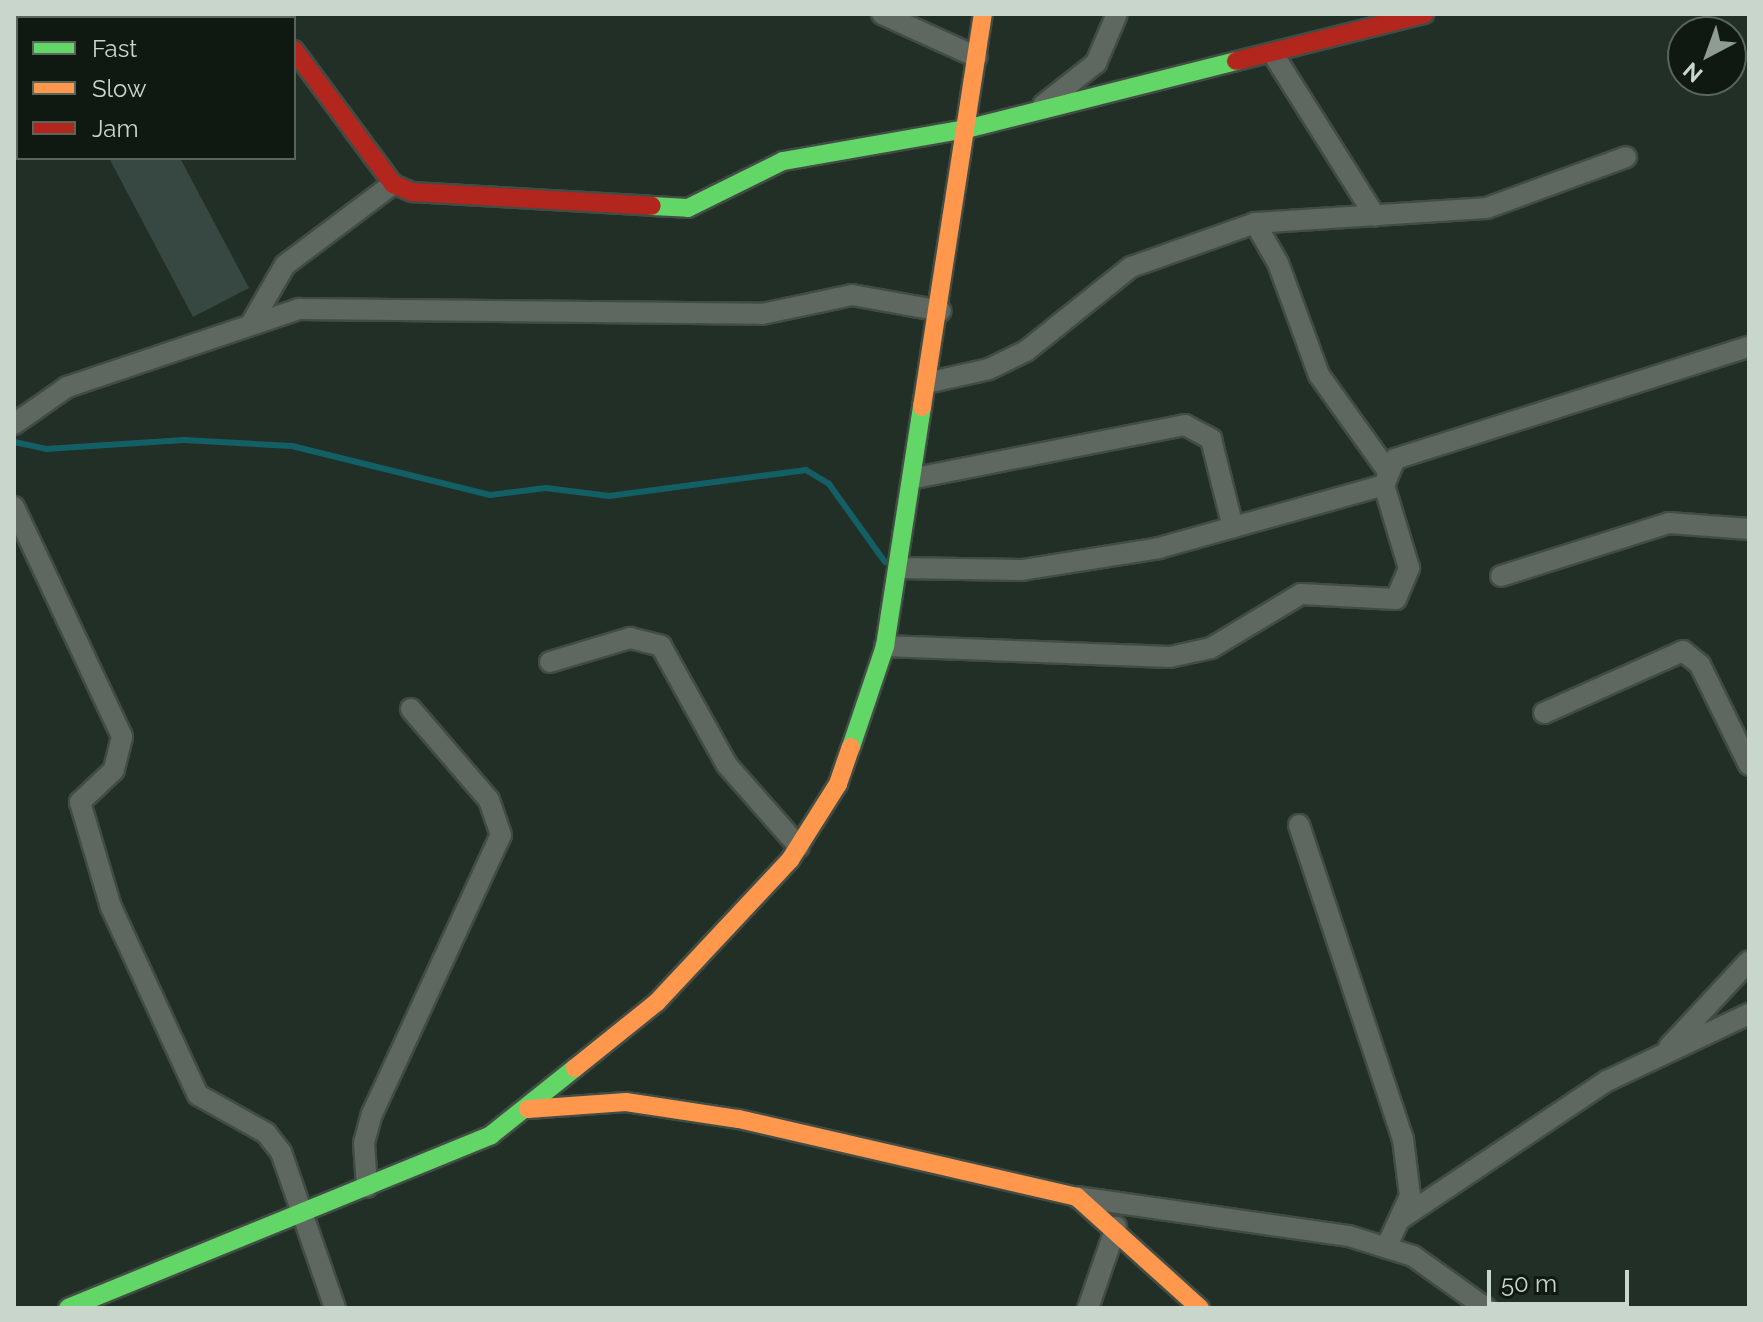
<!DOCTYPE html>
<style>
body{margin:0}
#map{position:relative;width:1763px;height:1322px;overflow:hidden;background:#222f26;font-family:Raleway,sans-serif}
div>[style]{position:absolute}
.stream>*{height:6px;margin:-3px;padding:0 3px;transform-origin:3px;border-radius:3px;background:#135f66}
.building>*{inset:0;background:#364841}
.roads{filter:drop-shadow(2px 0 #414c44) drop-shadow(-2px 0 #414c44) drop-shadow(0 2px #414c44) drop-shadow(0 -2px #414c44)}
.street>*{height:20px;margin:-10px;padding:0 10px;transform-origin:10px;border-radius:10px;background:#5e6760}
.fast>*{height:18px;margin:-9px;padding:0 9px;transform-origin:9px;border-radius:9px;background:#63d668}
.slow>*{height:18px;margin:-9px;padding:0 9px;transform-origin:9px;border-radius:9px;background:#ff974d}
.jam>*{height:18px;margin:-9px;padding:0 9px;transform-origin:9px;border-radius:9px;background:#b3261e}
span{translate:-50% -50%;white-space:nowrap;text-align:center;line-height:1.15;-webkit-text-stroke:6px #0f1911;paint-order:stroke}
.frame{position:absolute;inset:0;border:16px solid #c8d6cb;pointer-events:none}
.legend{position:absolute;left:16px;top:16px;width:280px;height:144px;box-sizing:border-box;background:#0f1911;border:2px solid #59655b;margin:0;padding:10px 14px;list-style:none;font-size:24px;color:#c8d6cb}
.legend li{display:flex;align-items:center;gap:16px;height:40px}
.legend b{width:40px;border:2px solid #59655b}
.north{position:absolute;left:1667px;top:16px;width:80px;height:80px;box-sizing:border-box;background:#0f1911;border:2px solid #59655b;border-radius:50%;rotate:221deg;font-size:22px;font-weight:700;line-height:32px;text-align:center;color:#c8d6cb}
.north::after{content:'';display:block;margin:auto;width:28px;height:36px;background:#8e9c91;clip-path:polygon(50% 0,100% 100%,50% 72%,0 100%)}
.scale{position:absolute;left:1487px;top:1270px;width:142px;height:36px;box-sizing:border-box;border:4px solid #c8d6cb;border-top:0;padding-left:10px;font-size:24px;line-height:28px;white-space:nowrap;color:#c8d6cb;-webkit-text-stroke:6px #0f1911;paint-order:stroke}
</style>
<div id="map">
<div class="stream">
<i style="left:14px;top:442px;width:33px;rotate:12deg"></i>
<i style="left:46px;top:449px;width:138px;rotate:-3.7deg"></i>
<i style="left:184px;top:440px;width:108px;rotate:3.2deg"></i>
<i style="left:292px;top:446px;width:204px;rotate:13.9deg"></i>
<i style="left:490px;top:495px;width:56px;rotate:-7.1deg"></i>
<i style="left:546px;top:488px;width:64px;rotate:7.2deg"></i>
<i style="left:609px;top:496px;width:199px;rotate:-7.5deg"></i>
<i style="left:806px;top:470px;width:27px;rotate:31deg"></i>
<i style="left:829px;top:484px;width:96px;rotate:54.3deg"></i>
</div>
<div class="building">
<i style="clip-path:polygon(14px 14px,41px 18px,18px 18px,14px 44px)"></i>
<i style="clip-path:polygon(109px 158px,180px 158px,249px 288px,193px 317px)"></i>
</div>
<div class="roads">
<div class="street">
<i style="left:268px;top:14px;width:5px;rotate:53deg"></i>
<i style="left:882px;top:14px;width:104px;rotate:24.4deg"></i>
<i style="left:1273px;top:54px;width:191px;rotate:57.8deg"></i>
<i style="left:1043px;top:105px;width:68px;rotate:-38.4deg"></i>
<i style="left:1096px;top:63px;width:53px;rotate:-66.8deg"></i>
<i style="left:1255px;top:223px;width:46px;rotate:60.1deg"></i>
<i style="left:1278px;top:263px;width:119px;rotate:69.9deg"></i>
<i style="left:1319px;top:375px;width:117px;rotate:54.4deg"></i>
<i style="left:251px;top:324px;width:68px;rotate:-60deg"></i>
<i style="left:285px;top:265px;width:135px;rotate:-36.9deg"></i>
<i style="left:931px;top:382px;width:59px;rotate:-12.6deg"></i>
<i style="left:989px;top:369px;width:41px;rotate:-25.9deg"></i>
<i style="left:1026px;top:351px;width:134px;rotate:-38.7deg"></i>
<i style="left:1131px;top:267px;width:132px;rotate:-19.5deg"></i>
<i style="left:1255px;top:223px;width:232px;rotate:-3.7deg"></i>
<i style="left:1487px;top:208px;width:148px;rotate:-20.1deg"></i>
<i style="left:14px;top:424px;width:65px;rotate:-34.9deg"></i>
<i style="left:67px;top:387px;width:245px;rotate:-18.6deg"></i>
<i style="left:299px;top:309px;width:463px;rotate:0.6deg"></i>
<i style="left:762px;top:314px;width:92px;rotate:-11.9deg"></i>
<i style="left:852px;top:295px;width:90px;rotate:10.2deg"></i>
<i style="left:915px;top:478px;width:275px;rotate:-11.1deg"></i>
<i style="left:1185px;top:425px;width:30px;rotate:28deg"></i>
<i style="left:1211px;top:439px;width:91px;rotate:76deg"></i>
<i style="left:14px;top:507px;width:254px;rotate:64.8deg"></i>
<i style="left:122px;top:737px;width:34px;rotate:104deg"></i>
<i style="left:114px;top:770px;width:47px;rotate:136.7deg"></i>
<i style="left:80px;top:802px;width:109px;rotate:73.6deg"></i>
<i style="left:111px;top:907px;width:207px;rotate:65.2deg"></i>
<i style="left:198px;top:1095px;width:78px;rotate:29.2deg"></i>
<i style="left:266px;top:1133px;width:24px;rotate:52deg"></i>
<i style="left:281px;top:1152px;width:165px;rotate:70.9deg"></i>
<i style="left:900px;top:568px;width:122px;rotate:0.9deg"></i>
<i style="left:1022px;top:570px;width:139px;rotate:-9.1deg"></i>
<i style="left:1159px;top:548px;width:234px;rotate:-15.6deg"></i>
<i style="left:1501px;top:576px;width:176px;rotate:-17.5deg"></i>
<i style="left:1669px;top:523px;width:80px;rotate:4.3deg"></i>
<i style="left:885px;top:646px;width:285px;rotate:2.2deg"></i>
<i style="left:1170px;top:657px;width:42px;rotate:-12.4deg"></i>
<i style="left:1211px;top:648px;width:105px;rotate:-31deg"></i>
<i style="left:1301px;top:594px;width:95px;rotate:3deg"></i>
<i style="left:1396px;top:599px;width:34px;rotate:-67deg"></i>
<i style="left:1409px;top:568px;width:87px;rotate:-106.8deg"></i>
<i style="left:1384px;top:485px;width:28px;rotate:-67deg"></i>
<i style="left:1395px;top:459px;width:371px;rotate:-17.6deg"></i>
<i style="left:550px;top:662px;width:84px;rotate:-16.7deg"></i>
<i style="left:630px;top:638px;width:32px;rotate:14deg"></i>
<i style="left:661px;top:646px;width:136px;rotate:61deg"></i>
<i style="left:727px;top:765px;width:109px;rotate:48.7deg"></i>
<i style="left:1544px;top:713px;width:152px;rotate:-24deg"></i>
<i style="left:1683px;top:651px;width:22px;rotate:39deg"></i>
<i style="left:1700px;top:665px;width:111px;rotate:63.9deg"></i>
<i style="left:1299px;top:825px;width:331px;rotate:71.7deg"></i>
<i style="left:1403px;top:1139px;width:57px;rotate:83deg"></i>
<i style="left:1410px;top:1196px;width:57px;rotate:114.8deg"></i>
<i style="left:1669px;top:1047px;width:117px;rotate:-47.1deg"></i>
<i style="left:367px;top:1187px;width:44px;rotate:-93.9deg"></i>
<i style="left:364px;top:1143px;width:30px;rotate:-75deg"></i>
<i style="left:372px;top:1114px;width:307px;rotate:-65.2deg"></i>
<i style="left:501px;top:835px;width:37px;rotate:-109deg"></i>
<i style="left:489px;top:800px;width:120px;rotate:-130.6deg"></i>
<i style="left:1077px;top:1197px;width:275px;rotate:8.2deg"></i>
<i style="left:1349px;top:1236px;width:67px;rotate:17.4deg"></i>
<i style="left:1413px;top:1256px;width:90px;rotate:35.5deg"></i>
<i style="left:1402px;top:1218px;width:247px;rotate:-33.8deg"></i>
<i style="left:1607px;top:1081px;width:157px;rotate:-25.3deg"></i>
<i style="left:1088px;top:1308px;width:86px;rotate:-70.9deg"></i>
</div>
<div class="fast">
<i style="left:652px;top:206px;width:36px;rotate:3deg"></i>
<i style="left:688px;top:208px;width:106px;rotate:-26.3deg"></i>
<i style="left:783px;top:161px;width:186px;rotate:-9.9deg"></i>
<i style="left:966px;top:129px;width:278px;rotate:-14.1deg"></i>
<i style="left:851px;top:747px;width:107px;rotate:-71.4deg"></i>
<i style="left:885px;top:646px;width:242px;rotate:-81.2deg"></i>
<i style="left:68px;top:1308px;width:457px;rotate:-22.2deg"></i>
<i style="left:491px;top:1135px;width:107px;rotate:-38.6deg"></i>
</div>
<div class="slow">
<i style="left:922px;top:407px;width:398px;rotate:-81.2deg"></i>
<i style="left:575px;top:1068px;width:105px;rotate:-38.8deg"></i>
<i style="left:657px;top:1002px;width:195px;rotate:-46.9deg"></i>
<i style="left:790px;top:860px;width:90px;rotate:-57.7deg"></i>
<i style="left:838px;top:784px;width:39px;rotate:-71deg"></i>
<i style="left:528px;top:1109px;width:98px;rotate:-4.1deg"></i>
<i style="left:626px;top:1102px;width:114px;rotate:8.6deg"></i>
<i style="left:739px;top:1119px;width:347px;rotate:13deg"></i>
<i style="left:1077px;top:1197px;width:166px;rotate:42.1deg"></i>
</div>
<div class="jam">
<i style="left:294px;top:50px;width:167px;rotate:53.5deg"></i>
<i style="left:393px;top:184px;width:21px;rotate:23deg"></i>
<i style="left:412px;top:192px;width:240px;rotate:3.3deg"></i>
<i style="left:1236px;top:61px;width:194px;rotate:-14deg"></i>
</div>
</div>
<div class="frame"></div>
<ul class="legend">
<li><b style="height:10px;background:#63d668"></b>Fast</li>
<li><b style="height:10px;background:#ff974d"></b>Slow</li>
<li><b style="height:10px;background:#b3261e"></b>Jam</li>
</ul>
<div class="north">N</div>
<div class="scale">50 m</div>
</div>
